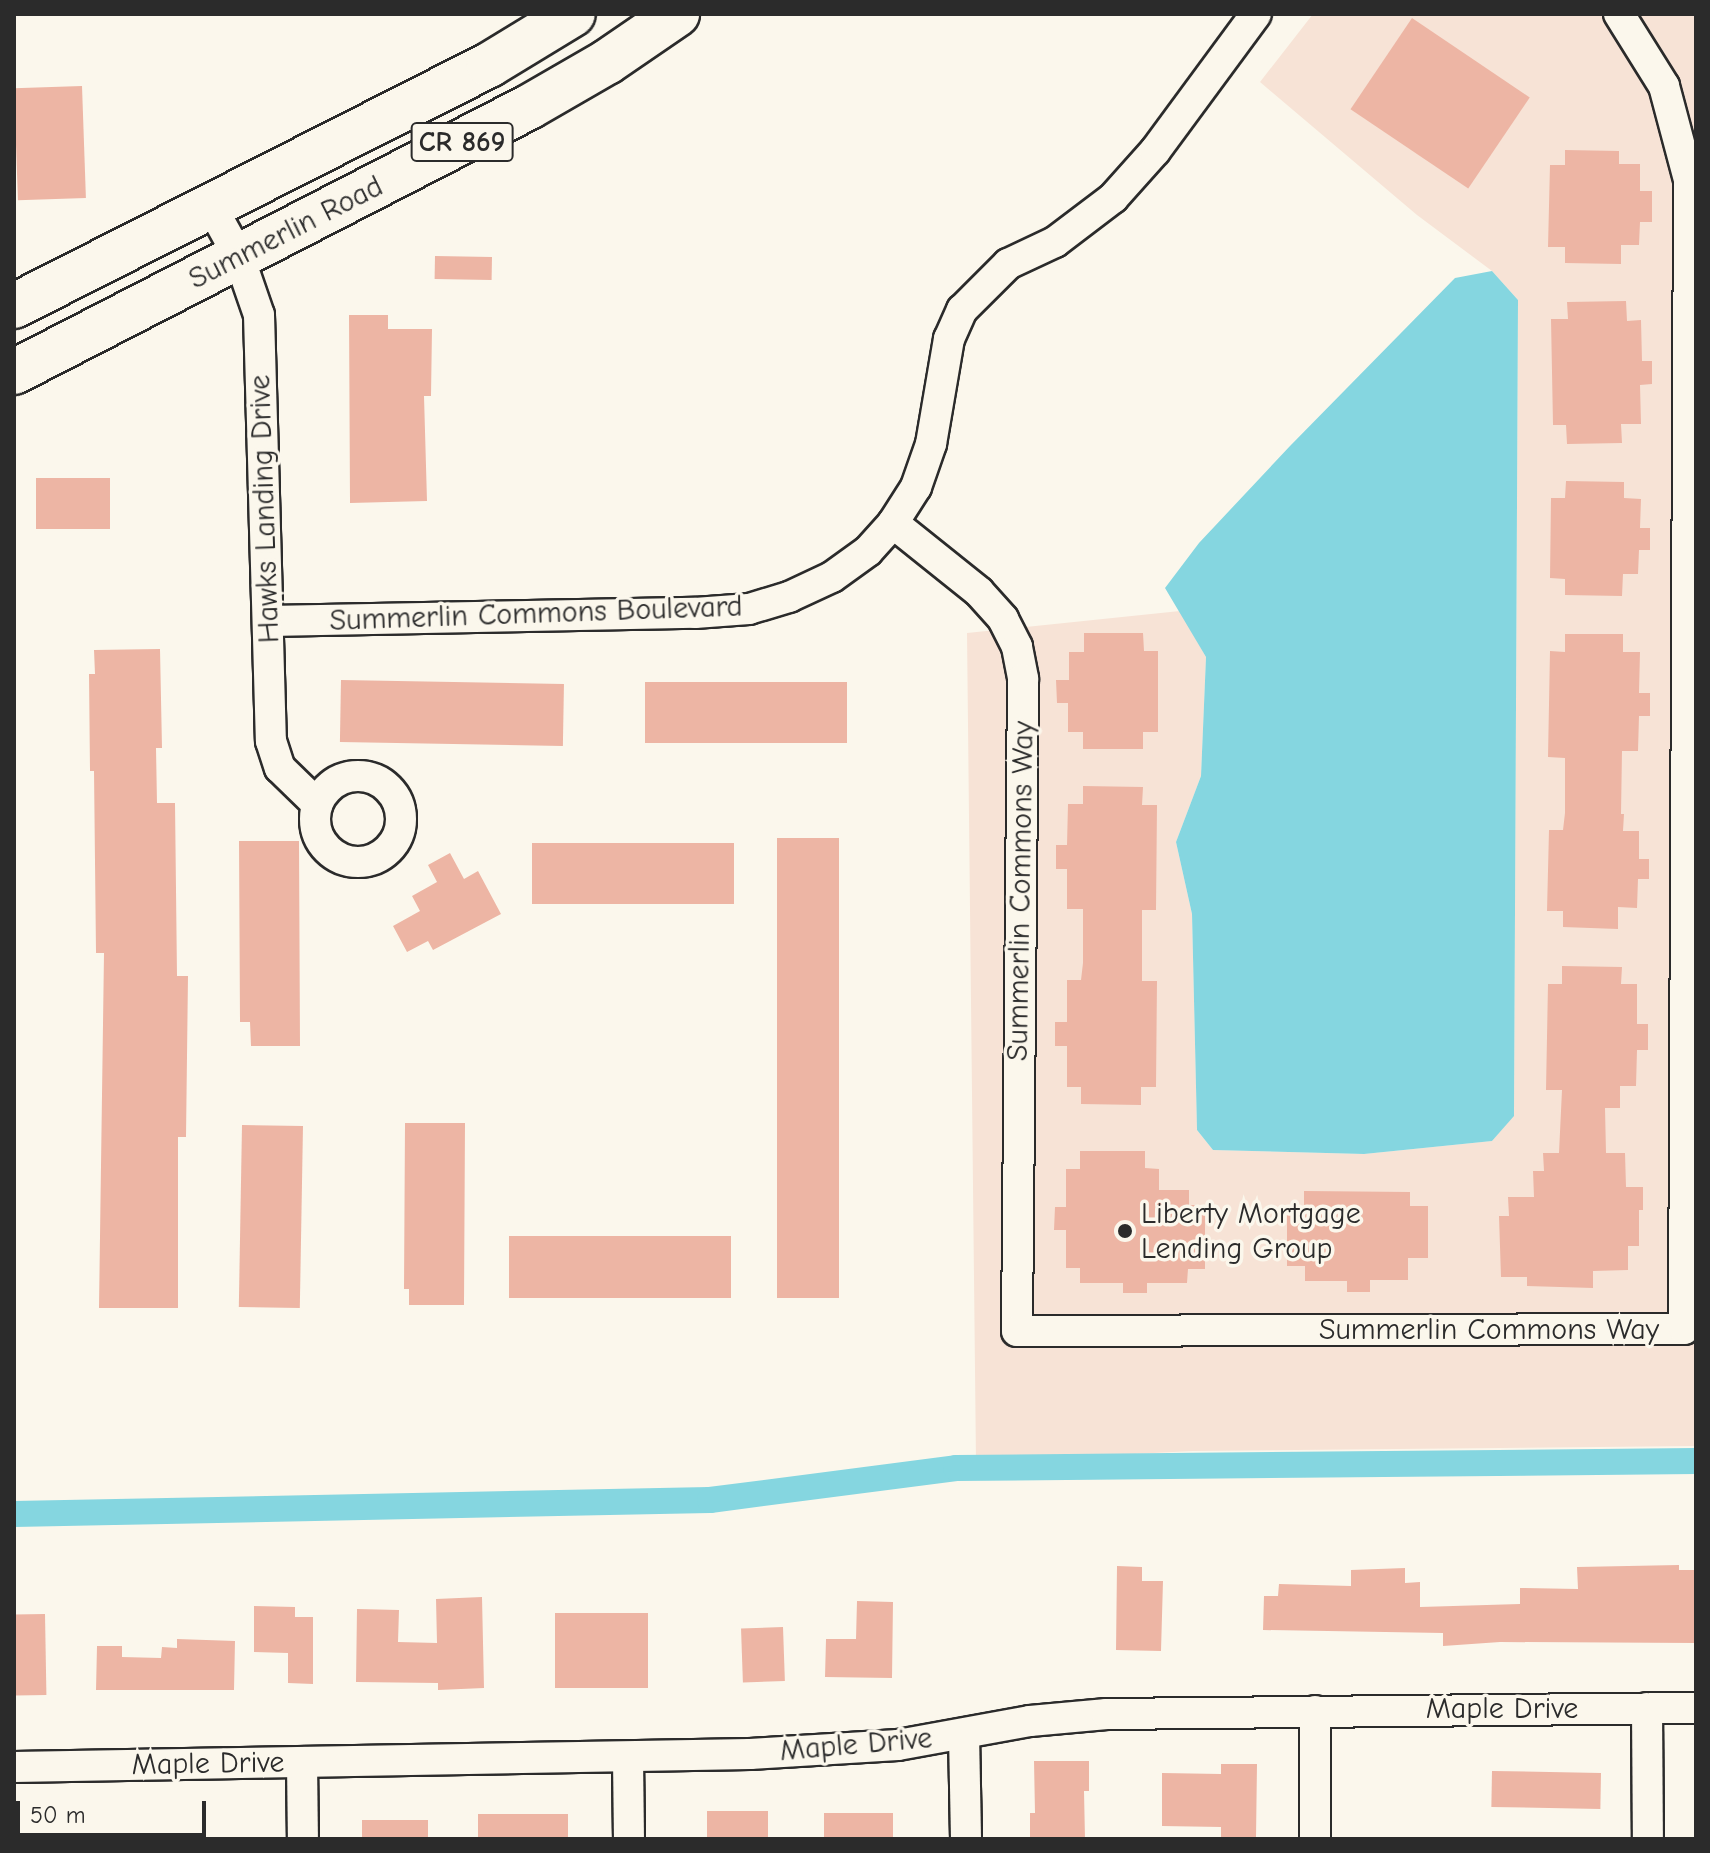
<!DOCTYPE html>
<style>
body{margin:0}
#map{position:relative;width:1710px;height:1853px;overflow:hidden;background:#fbf7ec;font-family:"Comic Neue",sans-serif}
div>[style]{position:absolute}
.built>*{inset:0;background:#f7e3d6}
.water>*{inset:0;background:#85d6e0}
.canal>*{height:26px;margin:-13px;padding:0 13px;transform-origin:13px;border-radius:13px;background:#85d6e0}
.building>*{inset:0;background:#edb5a4;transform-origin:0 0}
.roads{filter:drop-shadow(2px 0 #2b2b2b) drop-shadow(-2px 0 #2b2b2b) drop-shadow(0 2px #2b2b2b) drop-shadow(0 -2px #2b2b2b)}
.minor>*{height:30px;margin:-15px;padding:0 15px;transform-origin:15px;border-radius:15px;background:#fbf7ec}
.minor>.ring{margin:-15px;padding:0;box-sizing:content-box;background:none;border:30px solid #fbf7ec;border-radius:50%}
.primary>*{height:44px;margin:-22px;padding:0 22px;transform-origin:22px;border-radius:22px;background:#fbf7ec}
.dots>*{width:22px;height:22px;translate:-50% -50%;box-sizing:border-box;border:4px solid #fbf7ec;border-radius:50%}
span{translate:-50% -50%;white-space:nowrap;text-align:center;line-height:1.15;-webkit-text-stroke:7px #fbf7ec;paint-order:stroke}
.shield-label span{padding:2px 6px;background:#fbf7ec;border:2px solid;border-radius:6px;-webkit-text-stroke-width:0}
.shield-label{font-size:28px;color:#2b2b2b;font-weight:700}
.street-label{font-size:30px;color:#2b2b2b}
.poi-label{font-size:30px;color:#2b2b2b}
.left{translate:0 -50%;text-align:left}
.frame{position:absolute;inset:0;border:16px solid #2b2b2b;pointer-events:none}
.scale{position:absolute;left:16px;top:1801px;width:190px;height:36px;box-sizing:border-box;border:4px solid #2b2b2b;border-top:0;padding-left:10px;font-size:24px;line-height:28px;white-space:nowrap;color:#2b2b2b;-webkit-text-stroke:6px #fbf7ec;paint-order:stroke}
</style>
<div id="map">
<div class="built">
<i style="clip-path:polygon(1313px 14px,1696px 14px,1696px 1446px,1193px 1451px,976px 1462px,967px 633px,1180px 611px,1206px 657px,1201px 776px,1176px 842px,1192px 914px,1197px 1130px,1213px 1150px,1364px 1154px,1492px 1141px,1514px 1115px,1518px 300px,1492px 271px,1417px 215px,1260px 82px)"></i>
</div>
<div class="water">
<i style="clip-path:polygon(1492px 271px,1518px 300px,1514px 1116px,1492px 1141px,1364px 1154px,1213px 1150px,1197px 1130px,1192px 914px,1176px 842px,1201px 776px,1206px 657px,1165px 588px,1199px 543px,1290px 446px,1455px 278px)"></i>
</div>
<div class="canal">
<i style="left:14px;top:1514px;width:696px;rotate:-1.15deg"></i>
<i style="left:710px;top:1500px;width:248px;rotate:-7.4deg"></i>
<i style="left:956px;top:1468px;width:740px;rotate:-0.54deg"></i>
</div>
<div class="building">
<i style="left:1412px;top:18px;width:142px;height:110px;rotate:34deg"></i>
<i style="left:82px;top:86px;width:112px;height:68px;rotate:88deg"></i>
<i style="clip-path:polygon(1565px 150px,1619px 151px,1619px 164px,1640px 164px,1640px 191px,1652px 191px,1652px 222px,1640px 222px,1639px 245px,1621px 245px,1621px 264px,1565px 263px,1565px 247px,1548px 247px,1550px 165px,1565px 165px)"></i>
<i style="left:435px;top:256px;width:57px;height:23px;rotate:1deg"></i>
<i style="clip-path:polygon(1626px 301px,1627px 321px,1641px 320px,1642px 361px,1652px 361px,1652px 384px,1640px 385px,1641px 424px,1621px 424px,1622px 443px,1567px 444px,1566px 425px,1553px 425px,1551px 319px,1568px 319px,1567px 302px)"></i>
<i style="clip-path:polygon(349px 315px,388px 315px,388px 329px,432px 329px,431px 396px,424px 396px,427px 501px,350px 503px)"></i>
<i style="left:36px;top:478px;width:74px;height:51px"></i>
<i style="clip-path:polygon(1566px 481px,1624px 482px,1624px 498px,1641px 499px,1640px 528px,1650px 528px,1650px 550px,1639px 550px,1638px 574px,1623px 574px,1622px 596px,1565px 595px,1565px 579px,1550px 578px,1551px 498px,1565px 498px)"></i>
<i style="clip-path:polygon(1084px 633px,1143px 633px,1144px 651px,1158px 651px,1158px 732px,1143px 732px,1143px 749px,1083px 749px,1083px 732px,1068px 732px,1068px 703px,1057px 703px,1056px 680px,1069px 680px,1069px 652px,1084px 652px)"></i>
<i style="clip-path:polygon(1565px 634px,1623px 634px,1623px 652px,1640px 652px,1639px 693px,1650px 693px,1650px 716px,1639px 716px,1638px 751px,1622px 751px,1621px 814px,1624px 814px,1623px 831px,1639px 831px,1639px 859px,1649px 859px,1649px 879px,1638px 879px,1637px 908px,1618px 907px,1618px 929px,1563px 927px,1563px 911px,1547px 911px,1549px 830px,1563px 830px,1565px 813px,1565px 758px,1548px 757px,1550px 651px,1565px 652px)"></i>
<i style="clip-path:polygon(160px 649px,162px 748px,156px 748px,157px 803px,175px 803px,177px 976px,188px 976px,186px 1137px,178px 1137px,178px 1308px,99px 1308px,104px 953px,96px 953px,94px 771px,90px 771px,89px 674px,95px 674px,94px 650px)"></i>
<i style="left:341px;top:680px;width:223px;height:62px;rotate:1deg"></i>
<i style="left:645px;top:682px;width:202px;height:61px"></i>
<i style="clip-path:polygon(1083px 786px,1143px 787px,1142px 805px,1157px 805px,1156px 910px,1142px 910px,1142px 981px,1157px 981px,1156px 1087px,1141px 1087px,1141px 1105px,1081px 1104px,1081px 1087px,1067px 1087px,1067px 1046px,1055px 1046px,1055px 1022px,1067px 1022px,1067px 980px,1081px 980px,1083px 963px,1083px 909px,1067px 909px,1067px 869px,1056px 869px,1056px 845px,1067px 845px,1068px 804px,1083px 804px)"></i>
<i style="left:777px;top:838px;width:62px;height:460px"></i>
<i style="clip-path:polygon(239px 841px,299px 841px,300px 1046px,251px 1046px,250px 1022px,240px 1022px)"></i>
<i style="left:532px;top:843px;width:202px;height:61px"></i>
<i style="clip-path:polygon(450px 853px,464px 879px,478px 871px,501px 914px,433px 950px,428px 941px,407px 952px,393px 926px,420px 911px,412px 896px,437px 882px,428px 865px)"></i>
<i style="clip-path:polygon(1562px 966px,1622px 967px,1621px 984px,1637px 984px,1637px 1024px,1648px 1024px,1648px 1050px,1637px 1050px,1636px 1086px,1620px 1086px,1620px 1108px,1605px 1108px,1606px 1153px,1625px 1153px,1626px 1187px,1643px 1187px,1643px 1210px,1639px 1210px,1639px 1246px,1628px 1246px,1628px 1270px,1593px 1271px,1593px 1288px,1527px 1286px,1527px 1277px,1501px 1277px,1499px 1216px,1509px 1216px,1508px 1197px,1534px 1197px,1533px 1171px,1544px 1171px,1543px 1153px,1559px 1153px,1562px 1090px,1546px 1090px,1548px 984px,1562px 984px)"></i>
<i style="clip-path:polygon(405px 1123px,465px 1123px,464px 1305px,409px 1305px,409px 1289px,404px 1289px)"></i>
<i style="left:242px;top:1125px;width:61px;height:182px;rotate:1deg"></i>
<i style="clip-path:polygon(1080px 1151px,1145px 1151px,1145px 1168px,1159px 1169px,1159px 1190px,1189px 1190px,1189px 1205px,1205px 1205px,1205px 1269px,1188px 1269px,1187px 1283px,1147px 1283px,1147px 1293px,1123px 1293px,1123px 1283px,1080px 1283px,1080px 1268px,1066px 1268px,1066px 1230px,1054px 1230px,1055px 1207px,1066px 1207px,1066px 1169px,1080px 1169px)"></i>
<i style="clip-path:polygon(1304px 1191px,1410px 1192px,1410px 1206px,1428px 1206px,1428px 1258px,1408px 1258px,1408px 1280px,1370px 1280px,1370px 1292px,1347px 1292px,1347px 1281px,1305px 1281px,1305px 1266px,1287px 1266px,1287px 1207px,1304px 1207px)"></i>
<i style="left:509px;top:1236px;width:222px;height:62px"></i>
<i style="clip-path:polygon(1679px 1565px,1679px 1570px,1696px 1570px,1696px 1643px,1500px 1642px,1443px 1646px,1443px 1633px,1263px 1630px,1264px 1596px,1278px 1596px,1279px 1584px,1351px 1586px,1351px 1570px,1405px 1568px,1405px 1583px,1420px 1582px,1420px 1607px,1520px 1604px,1520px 1588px,1578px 1589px,1577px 1567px)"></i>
<i style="clip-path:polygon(1117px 1566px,1142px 1567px,1142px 1581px,1163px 1581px,1161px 1651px,1116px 1650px)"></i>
<i style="clip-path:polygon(482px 1597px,484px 1688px,438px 1690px,438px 1683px,356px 1682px,357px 1609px,399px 1610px,398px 1642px,437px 1643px,436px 1599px)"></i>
<i style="clip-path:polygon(857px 1601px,893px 1602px,892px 1678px,825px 1677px,826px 1639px,856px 1639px)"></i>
<i style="clip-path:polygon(254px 1606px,295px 1607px,295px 1617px,313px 1617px,313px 1684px,288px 1683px,288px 1653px,254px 1652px)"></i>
<i style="left:555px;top:1613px;width:93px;height:75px"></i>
<i style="left:45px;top:1614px;width:81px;height:31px;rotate:89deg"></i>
<i style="left:783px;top:1627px;width:54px;height:42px;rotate:88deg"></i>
<i style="clip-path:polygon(177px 1639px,235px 1641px,234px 1690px,96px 1690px,97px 1646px,122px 1646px,122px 1657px,161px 1658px,162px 1647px,177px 1648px)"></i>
<i style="clip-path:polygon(1034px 1761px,1089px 1761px,1089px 1791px,1084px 1791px,1085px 1839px,1030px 1839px,1030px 1813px,1035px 1813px)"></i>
<i style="clip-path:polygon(1221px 1764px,1257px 1764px,1256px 1838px,1221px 1837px,1221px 1827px,1162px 1826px,1162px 1773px,1221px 1774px)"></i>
<i style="left:1492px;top:1771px;width:109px;height:36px;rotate:1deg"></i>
<i style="left:768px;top:1811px;width:28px;height:61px;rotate:90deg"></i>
<i style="left:893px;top:1813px;width:26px;height:69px;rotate:90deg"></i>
<i style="left:568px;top:1814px;width:25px;height:90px;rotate:90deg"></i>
<i style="left:362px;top:1820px;width:66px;height:19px"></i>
</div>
<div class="roads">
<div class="minor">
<i style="left:211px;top:206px;width:58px;rotate:61.2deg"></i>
<i style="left:239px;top:257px;width:61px;rotate:71deg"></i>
<i style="left:259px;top:315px;width:426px;rotate:88.4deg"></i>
<i style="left:271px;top:741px;width:28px;rotate:72deg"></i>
<i style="left:280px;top:768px;width:52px;rotate:44.2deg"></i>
<i style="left:893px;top:523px;width:110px;rotate:38.7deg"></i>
<i style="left:979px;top:592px;width:36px;rotate:48deg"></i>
<i style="left:1003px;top:619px;width:31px;rotate:63deg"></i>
<i style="left:1017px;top:647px;width:33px;rotate:79deg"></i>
<i style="left:1023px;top:679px;width:652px;rotate:90.53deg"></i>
<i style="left:1017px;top:1331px;width:667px;rotate:-0.17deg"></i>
<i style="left:1684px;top:1329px;width:1149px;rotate:-89.75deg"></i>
<i style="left:1689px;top:180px;width:97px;rotate:-104.9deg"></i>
<i style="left:1664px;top:86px;width:85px;rotate:-122deg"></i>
<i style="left:269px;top:621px;width:426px;rotate:-1.1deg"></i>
<i style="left:695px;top:613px;width:54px;rotate:-4.2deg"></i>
<i style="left:749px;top:609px;width:42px;rotate:-16.7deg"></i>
<i style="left:789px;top:597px;width:47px;rotate:-24.9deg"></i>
<i style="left:832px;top:577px;width:44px;rotate:-35.8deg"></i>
<i style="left:868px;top:551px;width:38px;rotate:-48deg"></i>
<i style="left:893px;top:523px;width:43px;rotate:-57.4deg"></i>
<i style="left:916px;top:487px;width:46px;rotate:-70.8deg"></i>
<i style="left:931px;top:444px;width:107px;rotate:-80.3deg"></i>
<i style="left:949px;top:339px;width:32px;rotate:-66deg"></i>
<i style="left:962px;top:310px;width:65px;rotate:-45deg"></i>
<i style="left:1008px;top:264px;width:52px;rotate:-25.1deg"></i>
<i style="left:1055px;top:242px;width:73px;rotate:-37.2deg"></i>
<i style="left:1113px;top:198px;width:63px;rotate:-48.2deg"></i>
<i style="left:1155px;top:151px;width:170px;rotate:-53.6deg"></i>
<i class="ring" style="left:315px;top:776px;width:56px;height:56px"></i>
<i style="left:1647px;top:1708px;width:131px;rotate:89.6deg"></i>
<i style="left:964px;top:1734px;width:105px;rotate:88.9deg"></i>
<i style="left:628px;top:1758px;width:81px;rotate:89.3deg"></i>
<i style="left:302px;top:1762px;width:77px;rotate:89.3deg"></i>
<i style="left:14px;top:1767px;width:736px;rotate:-1.01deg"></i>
<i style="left:750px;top:1754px;width:148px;rotate:-3.5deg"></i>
<i style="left:898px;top:1745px;width:134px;rotate:-10.3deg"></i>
<i style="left:1030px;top:1721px;width:77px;rotate:-5.2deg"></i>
<i style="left:1107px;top:1714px;width:589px;rotate:-0.58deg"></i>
<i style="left:1315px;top:1839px;width:128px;rotate:-90deg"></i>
</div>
<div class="primary">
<i style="left:14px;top:306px;width:533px;rotate:-26.9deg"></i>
<i style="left:489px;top:65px;width:98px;rotate:-31.3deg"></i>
<i style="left:14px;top:372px;width:579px;rotate:-27.23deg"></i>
<i style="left:529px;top:107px;width:90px;rotate:-30deg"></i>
<i style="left:607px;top:62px;width:85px;rotate:-34.4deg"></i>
</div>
</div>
<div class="dots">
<i style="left:1125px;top:1231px;background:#2b2b2b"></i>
</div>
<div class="shield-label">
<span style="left:462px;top:142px">CR 869</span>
</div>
<div class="street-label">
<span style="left:286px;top:233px;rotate:-27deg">Summerlin Road</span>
<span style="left:265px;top:509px;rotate:-92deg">Hawks Landing Drive</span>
<span style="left:536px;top:614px;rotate:-2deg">Summerlin Commons Boulevard</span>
<span style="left:1021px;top:891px;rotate:-89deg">Summerlin Commons Way</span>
<span style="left:1489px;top:1330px">Summerlin Commons Way</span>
<span style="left:1502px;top:1709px">Maple Drive</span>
<span style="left:856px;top:1745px;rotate:-5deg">Maple Drive</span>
<span style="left:208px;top:1764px;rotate:-1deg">Maple Drive</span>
</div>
<div class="poi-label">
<span class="left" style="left:1141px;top:1231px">Liberty Mortgage<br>Lending Group</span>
</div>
<div class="frame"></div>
<div class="scale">50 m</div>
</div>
